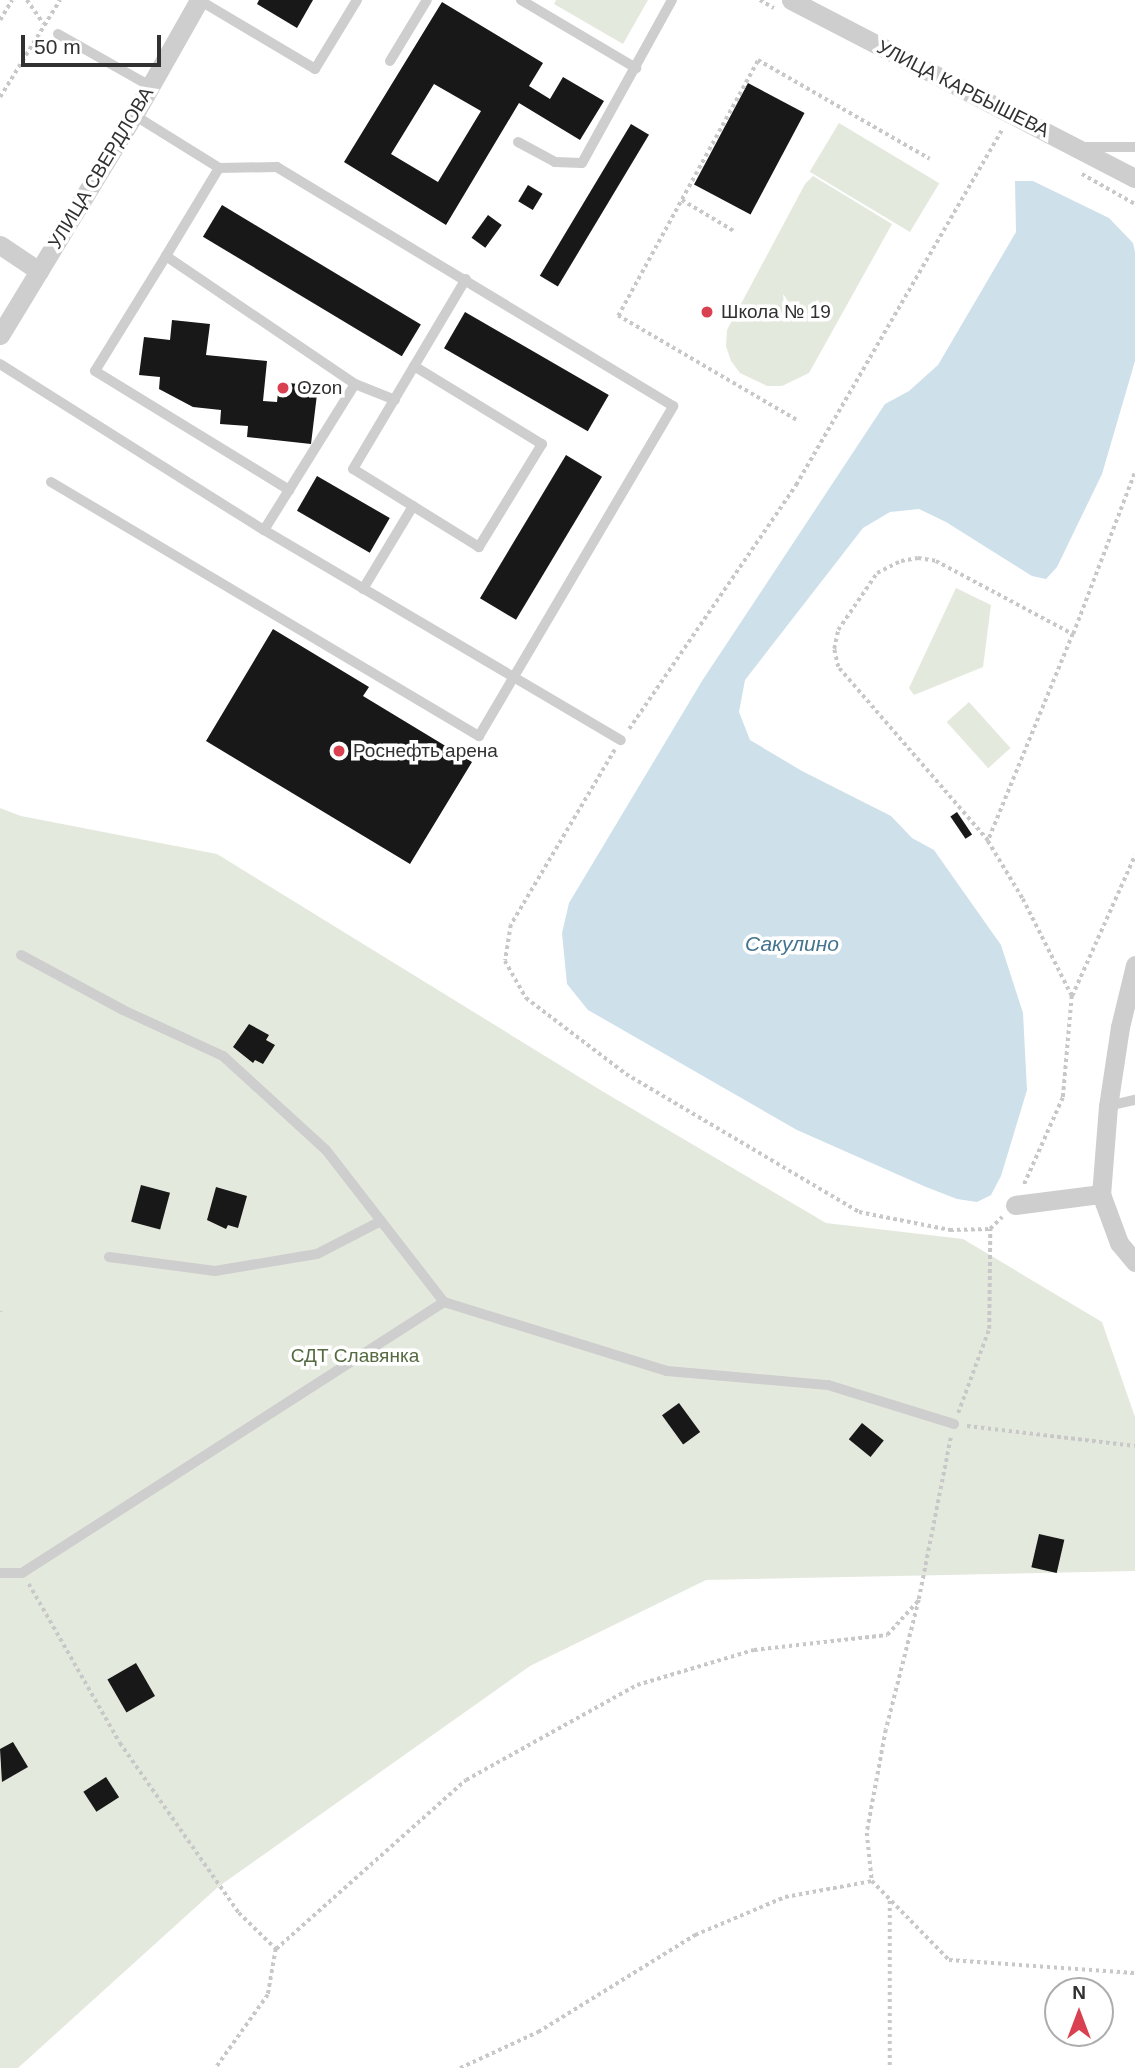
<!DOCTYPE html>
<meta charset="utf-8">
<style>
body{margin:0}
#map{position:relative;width:1135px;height:2068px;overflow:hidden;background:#fff;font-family:Helvetica,sans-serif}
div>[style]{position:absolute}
.green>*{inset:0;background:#e4e9dd;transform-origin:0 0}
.water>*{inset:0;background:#cee0ea}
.building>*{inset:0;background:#181818;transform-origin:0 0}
.path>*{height:3.5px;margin-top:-1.75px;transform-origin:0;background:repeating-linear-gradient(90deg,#c8c8c8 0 3.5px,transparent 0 7px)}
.service>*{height:10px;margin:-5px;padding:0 5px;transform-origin:5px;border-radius:5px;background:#cecece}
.minor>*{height:19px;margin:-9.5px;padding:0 9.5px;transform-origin:9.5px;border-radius:9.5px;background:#cecece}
.dots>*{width:19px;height:19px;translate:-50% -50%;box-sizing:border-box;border:4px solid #fff;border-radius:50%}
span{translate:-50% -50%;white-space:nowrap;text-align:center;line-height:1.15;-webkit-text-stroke:7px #fff;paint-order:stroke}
.street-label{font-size:19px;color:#313131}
.poi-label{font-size:19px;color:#313131}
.left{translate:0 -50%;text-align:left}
.park-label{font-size:19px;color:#556a41}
.water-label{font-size:21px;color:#44738e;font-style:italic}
.north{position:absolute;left:1044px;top:1977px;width:70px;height:70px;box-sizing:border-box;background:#fff;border:2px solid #adadad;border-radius:50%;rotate:0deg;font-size:19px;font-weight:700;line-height:28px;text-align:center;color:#313131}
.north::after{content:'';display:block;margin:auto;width:24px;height:32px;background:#d94151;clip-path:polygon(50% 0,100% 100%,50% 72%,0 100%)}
.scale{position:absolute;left:21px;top:35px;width:140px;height:32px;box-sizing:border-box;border:4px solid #313131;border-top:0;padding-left:9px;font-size:21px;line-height:24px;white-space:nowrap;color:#313131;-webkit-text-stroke:5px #fff;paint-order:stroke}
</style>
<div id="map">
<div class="green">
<i style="clip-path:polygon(556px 0,648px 0,623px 44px,554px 4px)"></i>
<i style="left:839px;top:123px;width:117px;height:57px;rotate:31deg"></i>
<i style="clip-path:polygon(813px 176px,892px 224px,809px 373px,782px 386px,767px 386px,740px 373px,731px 361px,726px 346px,727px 330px,805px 184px)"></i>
<i style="clip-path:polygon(956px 588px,991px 605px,983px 667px,914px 695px,909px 688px)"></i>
<i style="left:969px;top:702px;width:62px;height:30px;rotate:48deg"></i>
<i style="clip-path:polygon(0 808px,21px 816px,217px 854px,602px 1091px,826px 1223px,963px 1239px,1102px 1322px,1135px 1417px,1135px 1571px,706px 1580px,530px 1666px,218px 1887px,18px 2068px,0 2068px)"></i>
</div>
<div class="water">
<i style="clip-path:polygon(1015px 181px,1033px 181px,1109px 218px,1133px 243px,1135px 252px,1135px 361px,1102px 474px,1057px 567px,1046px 579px,1032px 576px,946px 522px,919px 509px,890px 512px,863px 528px,745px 680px,739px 712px,750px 740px,802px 771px,891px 816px,912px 838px,934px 850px,1001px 945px,1023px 1013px,1027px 1090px,1001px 1176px,991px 1195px,977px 1202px,957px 1199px,926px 1187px,797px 1130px,588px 1010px,567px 984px,562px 933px,569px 903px,702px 681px,885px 404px,909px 391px,938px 365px,1016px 232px)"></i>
</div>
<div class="building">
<i style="clip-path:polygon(259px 0,313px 0,297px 28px,257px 4px)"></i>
<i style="clip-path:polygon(evenodd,442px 2px,543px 63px,529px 86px,550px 99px,563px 77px,604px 101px,580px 140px,519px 103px,446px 225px,344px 162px,442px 2px,434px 84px,481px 111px,438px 182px,391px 154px,434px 84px)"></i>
<i style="left:748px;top:83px;width:64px;height:115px;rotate:28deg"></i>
<i style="left:631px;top:124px;width:21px;height:177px;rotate:31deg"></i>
<i style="left:528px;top:185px;width:17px;height:19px;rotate:31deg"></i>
<i style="left:222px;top:205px;width:232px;height:37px;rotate:31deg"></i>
<i style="left:488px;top:215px;width:17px;height:28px;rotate:36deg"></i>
<i style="left:465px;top:312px;width:166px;height:42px;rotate:30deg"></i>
<i style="clip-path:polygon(172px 320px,210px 324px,206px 355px,267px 361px,263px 401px,277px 402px,279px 382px,318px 386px,311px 444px,247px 437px,248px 426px,220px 424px,221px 410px,193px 407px,159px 389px,160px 377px,139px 375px,144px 337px,170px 340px)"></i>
<i style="left:566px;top:455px;width:42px;height:167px;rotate:31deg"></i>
<i style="left:317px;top:476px;width:84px;height:40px;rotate:30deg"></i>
<i style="clip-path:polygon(273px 629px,369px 687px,363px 696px,472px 762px,410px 864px,206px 741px)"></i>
<i style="left:957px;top:812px;width:27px;height:8px;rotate:56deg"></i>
<i style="clip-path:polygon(249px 1024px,269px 1035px,266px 1040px,275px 1045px,263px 1064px,255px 1060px,253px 1063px,233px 1047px)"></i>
<i style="left:141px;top:1185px;width:30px;height:38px;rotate:15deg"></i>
<i style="clip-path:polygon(216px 1187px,247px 1196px,238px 1228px,228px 1225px,226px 1229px,207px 1220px)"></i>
<i style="left:679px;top:1403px;width:36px;height:21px;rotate:54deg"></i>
<i style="left:862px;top:1423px;width:28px;height:21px;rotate:39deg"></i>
<i style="left:1039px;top:1534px;width:26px;height:34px;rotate:13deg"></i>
<i style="left:136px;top:1663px;width:38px;height:33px;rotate:60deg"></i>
<i style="clip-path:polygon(13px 1742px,28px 1767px,2px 1782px,0 1749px)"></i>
<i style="left:106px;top:1777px;width:24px;height:27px;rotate:57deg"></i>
</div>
<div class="path">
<i style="left:27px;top:0;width:29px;rotate:55deg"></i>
<i style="left:760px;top:0;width:16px;rotate:30deg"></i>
<i style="left:0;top:20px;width:23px;rotate:-59deg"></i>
<i style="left:0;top:97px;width:114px;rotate:-58.3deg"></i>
<i style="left:1082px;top:174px;width:61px;rotate:29.5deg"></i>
<i style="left:682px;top:200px;width:61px;rotate:30.8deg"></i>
<i style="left:796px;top:420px;width:206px;rotate:-149.7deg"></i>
<i style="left:618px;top:316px;width:292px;rotate:-61.3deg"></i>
<i style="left:758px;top:60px;width:198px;rotate:29.9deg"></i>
<i style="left:918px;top:558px;width:18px;rotate:9deg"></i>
<i style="left:936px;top:561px;width:155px;rotate:28.1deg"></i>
<i style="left:1073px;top:634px;width:224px;rotate:112.3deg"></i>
<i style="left:988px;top:841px;width:230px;rotate:-130.8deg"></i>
<i style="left:838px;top:667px;width:18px;rotate:-103deg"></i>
<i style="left:834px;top:649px;width:19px;rotate:-78deg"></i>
<i style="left:838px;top:630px;width:69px;rotate:-55.6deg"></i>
<i style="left:877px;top:573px;width:27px;rotate:-27deg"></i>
<i style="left:901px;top:561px;width:17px;rotate:-10deg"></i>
<i style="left:1073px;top:634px;width:173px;rotate:-69.1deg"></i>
<i style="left:629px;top:729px;width:296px;rotate:-55.6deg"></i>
<i style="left:796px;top:485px;width:410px;rotate:-59.9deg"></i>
<i style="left:615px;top:750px;width:204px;rotate:120.7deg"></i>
<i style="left:511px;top:925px;width:36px;rotate:99deg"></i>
<i style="left:505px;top:961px;width:43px;rotate:60.4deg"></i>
<i style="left:526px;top:998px;width:126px;rotate:37.2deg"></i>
<i style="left:626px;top:1074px;width:271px;rotate:30.6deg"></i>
<i style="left:859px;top:1212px;width:93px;rotate:11.2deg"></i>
<i style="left:950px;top:1230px;width:40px;rotate:-1.4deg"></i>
<i style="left:990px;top:1229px;width:17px;rotate:-45deg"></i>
<i style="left:988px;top:841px;width:68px;rotate:58.9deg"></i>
<i style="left:1023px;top:899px;width:109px;rotate:63.2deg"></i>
<i style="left:1072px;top:996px;width:102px;rotate:95deg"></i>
<i style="left:1063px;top:1098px;width:95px;rotate:114.1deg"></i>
<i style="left:1072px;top:996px;width:154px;rotate:-65.9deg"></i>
<i style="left:0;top:1312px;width:1px;rotate:-90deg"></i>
<i style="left:958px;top:1413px;width:90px;rotate:-69.7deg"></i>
<i style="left:989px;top:1329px;width:100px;rotate:-89.4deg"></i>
<i style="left:967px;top:1426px;width:169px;rotate:6.8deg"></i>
<i style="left:951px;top:1438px;width:165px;rotate:101.2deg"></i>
<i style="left:919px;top:1600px;width:134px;rotate:104.2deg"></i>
<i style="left:886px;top:1730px;width:105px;rotate:100.5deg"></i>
<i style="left:867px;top:1833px;width:48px;rotate:84.1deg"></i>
<i style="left:872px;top:1881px;width:110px;rotate:45.7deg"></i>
<i style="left:949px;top:1960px;width:186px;rotate:4deg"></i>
<i style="left:29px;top:1584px;width:183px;rotate:60.2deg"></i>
<i style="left:120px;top:1743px;width:208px;rotate:55deg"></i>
<i style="left:239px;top:1913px;width:52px;rotate:44.2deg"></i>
<i style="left:276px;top:1949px;width:47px;rotate:99.9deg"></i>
<i style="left:268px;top:1995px;width:90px;rotate:125.5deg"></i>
<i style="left:890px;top:1901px;width:167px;rotate:90deg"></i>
<i style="left:276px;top:1949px;width:254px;rotate:-41.7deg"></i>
<i style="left:466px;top:1780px;width:196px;rotate:-29.1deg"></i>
<i style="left:637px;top:1685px;width:122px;rotate:-16.7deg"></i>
<i style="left:754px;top:1650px;width:134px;rotate:-6.4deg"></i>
<i style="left:887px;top:1635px;width:46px;rotate:-47.6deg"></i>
<i style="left:460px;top:2068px;width:86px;rotate:-24.8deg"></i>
<i style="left:538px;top:2032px;width:185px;rotate:-31.7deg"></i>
<i style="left:695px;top:1935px;width:98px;rotate:-22.9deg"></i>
<i style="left:785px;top:1897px;width:88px;rotate:-10.4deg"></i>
</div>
<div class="service">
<i style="left:199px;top:0;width:135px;rotate:30.7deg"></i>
<i style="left:315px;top:69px;width:81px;rotate:-58.7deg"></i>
<i style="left:521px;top:0;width:134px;rotate:30.6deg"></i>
<i style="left:58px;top:34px;width:106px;rotate:29.5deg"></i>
<i style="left:390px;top:61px;width:71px;rotate:-58.8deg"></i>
<i style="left:134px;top:115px;width:100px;rotate:31.9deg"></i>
<i style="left:219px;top:168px;width:103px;rotate:121.1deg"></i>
<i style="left:166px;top:256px;width:228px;rotate:34.1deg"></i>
<i style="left:355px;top:384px;width:43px;rotate:21.8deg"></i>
<i style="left:518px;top:142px;width:42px;rotate:28.4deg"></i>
<i style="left:555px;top:162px;width:27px;rotate:2deg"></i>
<i style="left:582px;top:163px;width:186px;rotate:-61.1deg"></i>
<i style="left:1084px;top:147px;width:51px"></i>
<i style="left:166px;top:256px;width:135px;rotate:121.7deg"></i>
<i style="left:95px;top:371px;width:228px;rotate:31.5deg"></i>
<i style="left:289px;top:490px;width:125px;rotate:-58.1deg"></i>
<i style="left:0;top:364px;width:312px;rotate:32.2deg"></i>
<i style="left:264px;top:530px;width:414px;rotate:30.5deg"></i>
<i style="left:414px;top:366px;width:150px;rotate:31.4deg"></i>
<i style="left:542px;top:444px;width:121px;rotate:121.5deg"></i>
<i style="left:479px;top:547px;width:148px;rotate:-148.2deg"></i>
<i style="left:353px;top:469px;width:221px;rotate:-59.3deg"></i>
<i style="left:51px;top:482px;width:498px;rotate:30.7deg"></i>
<i style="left:479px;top:736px;width:383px;rotate:-59.5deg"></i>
<i style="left:673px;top:406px;width:463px;rotate:-148.9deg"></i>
<i style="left:277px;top:167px;width:58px;rotate:179deg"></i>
<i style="left:264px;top:530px;width:47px;rotate:-58deg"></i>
<i style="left:363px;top:589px;width:97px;rotate:-58.9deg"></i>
<i style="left:21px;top:955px;width:116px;rotate:28.3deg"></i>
<i style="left:123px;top:1010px;width:110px;rotate:24.7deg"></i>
<i style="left:223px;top:1056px;width:139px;rotate:42.4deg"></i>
<i style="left:326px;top:1150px;width:192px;rotate:52.2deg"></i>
<i style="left:1108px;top:1106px;width:28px;rotate:-13deg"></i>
<i style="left:109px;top:1257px;width:107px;rotate:7.5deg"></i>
<i style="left:215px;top:1271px;width:103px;rotate:-9.5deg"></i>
<i style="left:317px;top:1254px;width:72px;rotate:-27.3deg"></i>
<i style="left:0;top:1573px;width:22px"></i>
<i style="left:22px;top:1573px;width:502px;rotate:-32.71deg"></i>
<i style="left:444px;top:1302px;width:233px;rotate:17.2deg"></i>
<i style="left:667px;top:1371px;width:162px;rotate:5deg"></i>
<i style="left:828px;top:1385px;width:132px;rotate:17.2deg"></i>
</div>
<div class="minor">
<i style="left:791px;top:0;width:387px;rotate:27.4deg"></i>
<i style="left:0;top:245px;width:47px;rotate:33.7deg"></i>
<i style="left:0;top:335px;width:258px;rotate:-58.7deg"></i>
<i style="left:134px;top:115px;width:132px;rotate:-60.5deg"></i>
<i style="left:1135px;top:965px;width:64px;rotate:103.6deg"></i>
<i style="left:1120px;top:1027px;width:80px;rotate:98.6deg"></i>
<i style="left:1108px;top:1106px;width:88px;rotate:94.5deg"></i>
<i style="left:1101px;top:1194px;width:52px;rotate:69.8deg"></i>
<i style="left:1119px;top:1243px;width:25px;rotate:50deg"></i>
<i style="left:1015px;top:1205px;width:87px;rotate:-7.3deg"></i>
</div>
<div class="dots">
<i style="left:707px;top:312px;background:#d94151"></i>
<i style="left:283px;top:388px;background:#d94151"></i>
<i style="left:339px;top:751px;background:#d94151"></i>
</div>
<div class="street-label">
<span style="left:963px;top:89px;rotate:27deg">УЛИЦА КАРБЫШЕВА</span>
<span style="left:101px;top:168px;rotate:-59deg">УЛИЦА СВЕРДЛОВА</span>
</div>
<div class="poi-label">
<span class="left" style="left:721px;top:312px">Школа № 19</span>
<span class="left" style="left:297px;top:388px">Ozon</span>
<span class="left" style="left:353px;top:751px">Роснефть арена</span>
</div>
<div class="park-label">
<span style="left:355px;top:1356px">СДТ Славянка</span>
</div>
<div class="water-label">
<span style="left:792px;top:944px">Сакулино</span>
</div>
<div class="north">N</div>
<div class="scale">50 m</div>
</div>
